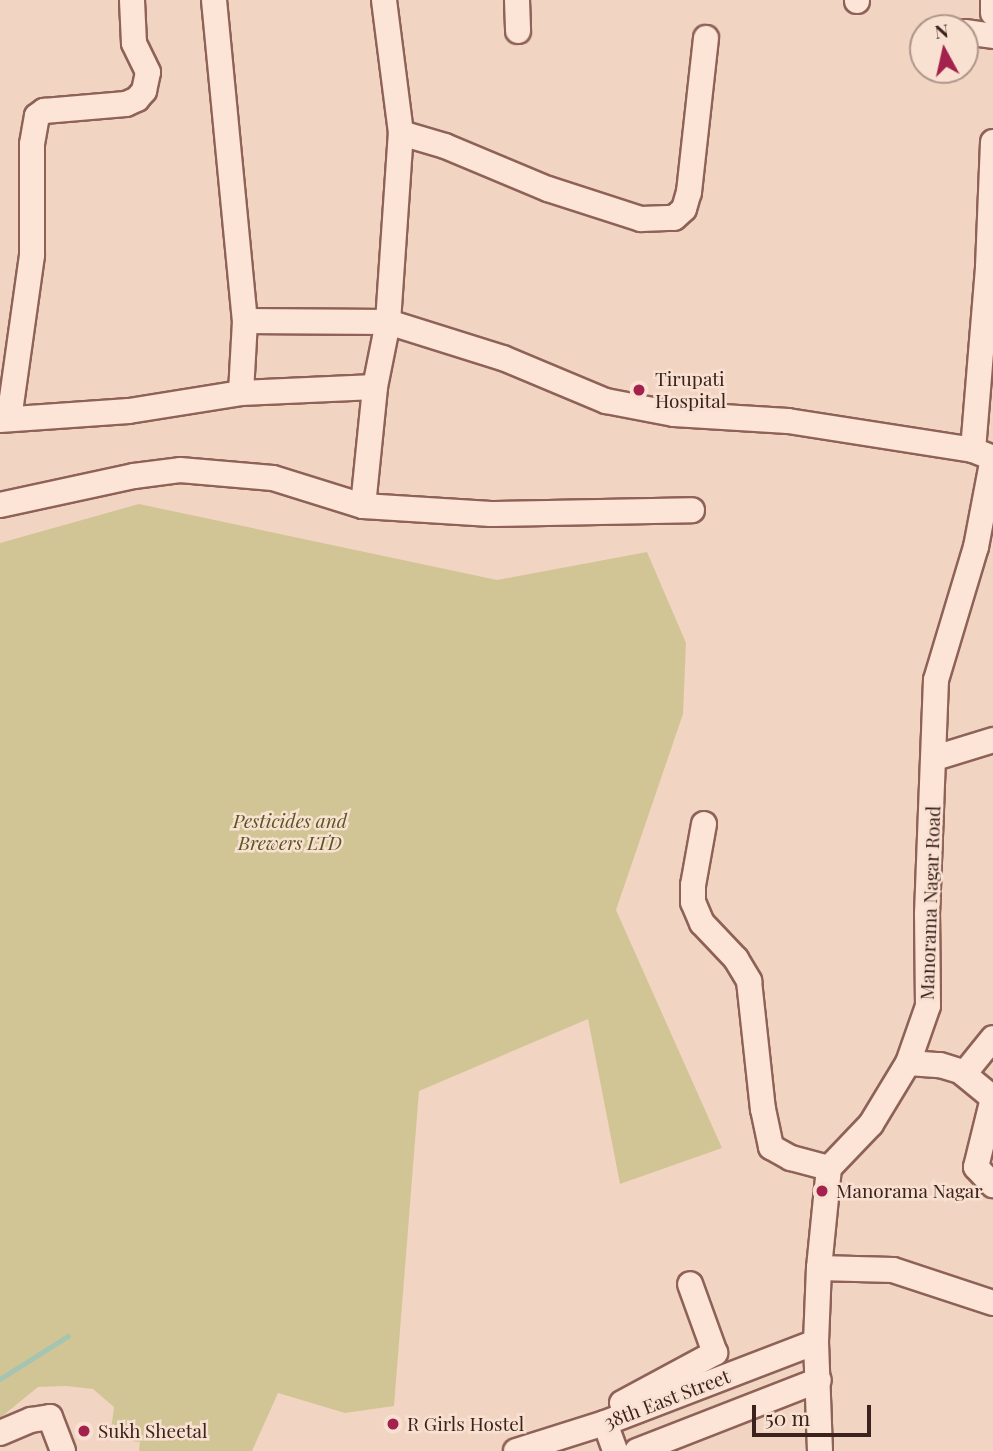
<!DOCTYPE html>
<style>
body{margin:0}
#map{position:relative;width:993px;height:1451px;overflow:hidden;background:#f2d4c2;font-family:"Playfair Display",serif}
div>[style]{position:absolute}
.green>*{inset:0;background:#d2c595}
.stream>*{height:4.5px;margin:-2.25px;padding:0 2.25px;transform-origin:2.25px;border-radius:2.25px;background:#a5c4b1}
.roads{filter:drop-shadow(2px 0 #8e6257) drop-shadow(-2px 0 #8e6257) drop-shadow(0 2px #8e6257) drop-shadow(0 -2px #8e6257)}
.minor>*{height:24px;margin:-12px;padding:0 12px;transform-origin:12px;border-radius:12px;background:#fce4d6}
.dots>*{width:19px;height:19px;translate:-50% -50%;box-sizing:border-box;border:4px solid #f9e1d2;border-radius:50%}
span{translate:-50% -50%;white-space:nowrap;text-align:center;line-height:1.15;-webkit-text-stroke:5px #f9e1d2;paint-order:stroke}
.poi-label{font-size:19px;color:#3c221d}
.left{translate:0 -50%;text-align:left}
.park-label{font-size:19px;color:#5b5721;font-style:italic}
.street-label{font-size:19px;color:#3c221d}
.north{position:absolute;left:909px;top:14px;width:70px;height:70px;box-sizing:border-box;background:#f9e1d2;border:2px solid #ad958a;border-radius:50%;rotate:352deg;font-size:19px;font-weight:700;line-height:28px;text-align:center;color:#3c221d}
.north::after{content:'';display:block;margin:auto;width:24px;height:32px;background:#a3214c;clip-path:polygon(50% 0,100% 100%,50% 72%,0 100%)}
.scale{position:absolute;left:752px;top:1405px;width:119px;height:32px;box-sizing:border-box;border:4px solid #3c221d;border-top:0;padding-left:9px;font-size:21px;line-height:24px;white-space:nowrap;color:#3c221d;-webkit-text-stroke:5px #f9e1d2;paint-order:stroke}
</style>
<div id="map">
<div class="green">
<i style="clip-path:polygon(139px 504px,497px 580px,647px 552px,686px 643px,683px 714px,616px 910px,722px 1148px,620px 1184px,588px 1019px,419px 1091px,394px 1406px,345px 1413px,278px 1393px,252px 1451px,139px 1451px,140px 1442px,110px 1438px,114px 1407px,93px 1389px,66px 1386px,38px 1387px,0 1418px,0 543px)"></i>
</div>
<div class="stream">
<i style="left:0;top:1379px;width:80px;rotate:-32.3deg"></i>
</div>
<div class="roads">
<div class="minor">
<i style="left:214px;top:0;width:322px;rotate:84.5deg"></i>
<i style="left:245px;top:321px;width:72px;rotate:93.2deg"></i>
<i style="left:517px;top:0;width:31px;rotate:88deg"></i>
<i style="left:993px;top:0;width:13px;rotate:90deg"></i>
<i style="left:857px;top:1px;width:1px;rotate:-90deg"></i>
<i style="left:965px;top:32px;width:28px;rotate:8deg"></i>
<i style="left:401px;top:133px;width:46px;rotate:16.5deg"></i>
<i style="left:445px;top:146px;width:112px;rotate:22.7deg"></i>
<i style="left:548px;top:189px;width:98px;rotate:17.9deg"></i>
<i style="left:641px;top:219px;width:33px;rotate:-2deg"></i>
<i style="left:674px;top:218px;width:13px;rotate:-42deg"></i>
<i style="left:684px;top:209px;width:18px;rotate:-74deg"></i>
<i style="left:689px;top:192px;width:155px;rotate:-83.7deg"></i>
<i style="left:245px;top:321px;width:143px;rotate:0.4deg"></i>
<i style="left:388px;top:322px;width:121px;rotate:17.4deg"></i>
<i style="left:503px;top:358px;width:112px;rotate:22.7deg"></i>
<i style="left:606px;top:401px;width:69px;rotate:10.8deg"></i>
<i style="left:674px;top:414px;width:114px;rotate:3.5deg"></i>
<i style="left:788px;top:421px;width:187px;rotate:8.9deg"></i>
<i style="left:973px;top:450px;width:22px;rotate:22deg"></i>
<i style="left:9px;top:419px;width:166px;rotate:-82deg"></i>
<i style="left:32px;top:255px;width:111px;rotate:-90deg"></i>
<i style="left:32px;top:144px;width:28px;rotate:-80deg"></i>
<i style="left:37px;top:116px;width:9px;rotate:-36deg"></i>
<i style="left:44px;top:111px;width:82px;rotate:-4.9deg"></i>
<i style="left:126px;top:104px;width:12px;rotate:-24deg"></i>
<i style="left:137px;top:99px;width:11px;rotate:-49deg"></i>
<i style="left:144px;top:91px;width:19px;rotate:-78deg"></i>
<i style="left:148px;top:72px;width:32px;rotate:-116deg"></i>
<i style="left:134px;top:43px;width:43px;rotate:-92.7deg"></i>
<i style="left:0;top:420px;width:129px;rotate:-4deg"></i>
<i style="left:129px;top:411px;width:113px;rotate:-9.1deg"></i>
<i style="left:241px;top:393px;width:134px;rotate:-2.6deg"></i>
<i style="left:973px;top:450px;width:184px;rotate:-85.3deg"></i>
<i style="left:988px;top:267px;width:125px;rotate:-87.7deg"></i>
<i style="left:0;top:505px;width:137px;rotate:-12.2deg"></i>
<i style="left:134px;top:476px;width:46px;rotate:-7.4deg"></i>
<i style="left:180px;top:470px;width:93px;rotate:4.9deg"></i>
<i style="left:273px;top:478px;width:94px;rotate:17.3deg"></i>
<i style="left:363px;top:506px;width:128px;rotate:3.6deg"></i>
<i style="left:491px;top:514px;width:201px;rotate:-1.1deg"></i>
<i style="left:363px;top:506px;width:120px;rotate:-84.2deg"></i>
<i style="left:375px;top:387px;width:66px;rotate:-78.7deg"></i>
<i style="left:388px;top:322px;width:189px;rotate:-86.1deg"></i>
<i style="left:401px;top:133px;width:134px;rotate:-97.3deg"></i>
<i style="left:935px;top:758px;width:61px;rotate:-17.2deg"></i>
<i style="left:704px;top:824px;width:62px;rotate:100.2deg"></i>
<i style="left:693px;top:885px;width:17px;rotate:90deg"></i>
<i style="left:693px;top:902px;width:23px;rotate:67deg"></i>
<i style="left:702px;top:923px;width:50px;rotate:46.6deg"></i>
<i style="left:736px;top:959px;width:26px;rotate:59deg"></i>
<i style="left:749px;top:981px;width:129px;rotate:83.8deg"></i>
<i style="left:763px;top:1109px;width:39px;rotate:78deg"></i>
<i style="left:771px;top:1147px;width:23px;rotate:29deg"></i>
<i style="left:791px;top:1158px;width:39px;rotate:15deg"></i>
<i style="left:908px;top:1063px;width:32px;rotate:4deg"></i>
<i style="left:940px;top:1065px;width:21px;rotate:17deg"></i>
<i style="left:960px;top:1071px;width:43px;rotate:39.3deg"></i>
<i style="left:964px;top:1074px;width:46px;rotate:-51.1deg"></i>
<i style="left:993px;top:1098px;width:71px;rotate:103.8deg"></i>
<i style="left:976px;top:1167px;width:25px;rotate:47deg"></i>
<i style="left:819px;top:1268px;width:74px;rotate:1.5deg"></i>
<i style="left:893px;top:1270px;width:105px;rotate:18.3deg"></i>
<i style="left:622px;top:1403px;width:106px;rotate:-28.3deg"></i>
<i style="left:715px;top:1353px;width:73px;rotate:-109.9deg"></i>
<i style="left:605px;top:1423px;width:30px;rotate:70deg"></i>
<i style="left:0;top:1433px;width:34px;rotate:-23deg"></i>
<i style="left:31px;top:1420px;width:19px;rotate:-9deg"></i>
<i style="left:50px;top:1417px;width:36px;rotate:69deg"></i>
<i style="left:516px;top:1451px;width:93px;rotate:-17.5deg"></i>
<i style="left:605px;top:1423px;width:226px;rotate:-21deg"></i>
<i style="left:637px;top:1451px;width:195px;rotate:-21.3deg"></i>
<i style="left:820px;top:1451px;width:109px;rotate:-92.1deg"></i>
<i style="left:816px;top:1342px;width:74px;rotate:-87.7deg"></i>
<i style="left:819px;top:1268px;width:100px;rotate:-84.3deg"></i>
<i style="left:829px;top:1168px;width:61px;rotate:-46.3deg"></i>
<i style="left:871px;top:1124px;width:71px;rotate:-58.8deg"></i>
<i style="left:908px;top:1063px;width:60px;rotate:-70.7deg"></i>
<i style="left:928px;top:1006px;width:92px;rotate:-90.6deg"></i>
<i style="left:927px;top:914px;width:234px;rotate:-87.8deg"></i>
<i style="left:936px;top:680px;width:139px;rotate:-73.3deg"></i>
<i style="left:976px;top:547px;width:91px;rotate:-79.2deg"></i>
</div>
</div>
<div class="dots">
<i style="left:639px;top:390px;background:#a3214c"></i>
<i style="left:822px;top:1191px;background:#a3214c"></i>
<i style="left:393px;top:1424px;background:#a3214c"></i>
<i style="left:84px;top:1431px;background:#a3214c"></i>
</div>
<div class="poi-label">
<span class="left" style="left:655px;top:390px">Tirupati<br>Hospital</span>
<span class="left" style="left:836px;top:1191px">Manorama Nagar</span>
<span class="left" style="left:407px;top:1424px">R Girls Hostel</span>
<span class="left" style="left:98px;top:1431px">Sukh Sheetal</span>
</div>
<div class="park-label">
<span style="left:290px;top:832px">Pesticides and<br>Brewers LTD</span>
</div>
<div class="street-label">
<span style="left:930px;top:903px;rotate:-88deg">Manorama Nagar Road</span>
<span style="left:667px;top:1399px;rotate:-21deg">38th East Street</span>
</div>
<div class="north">N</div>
<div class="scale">50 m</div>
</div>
